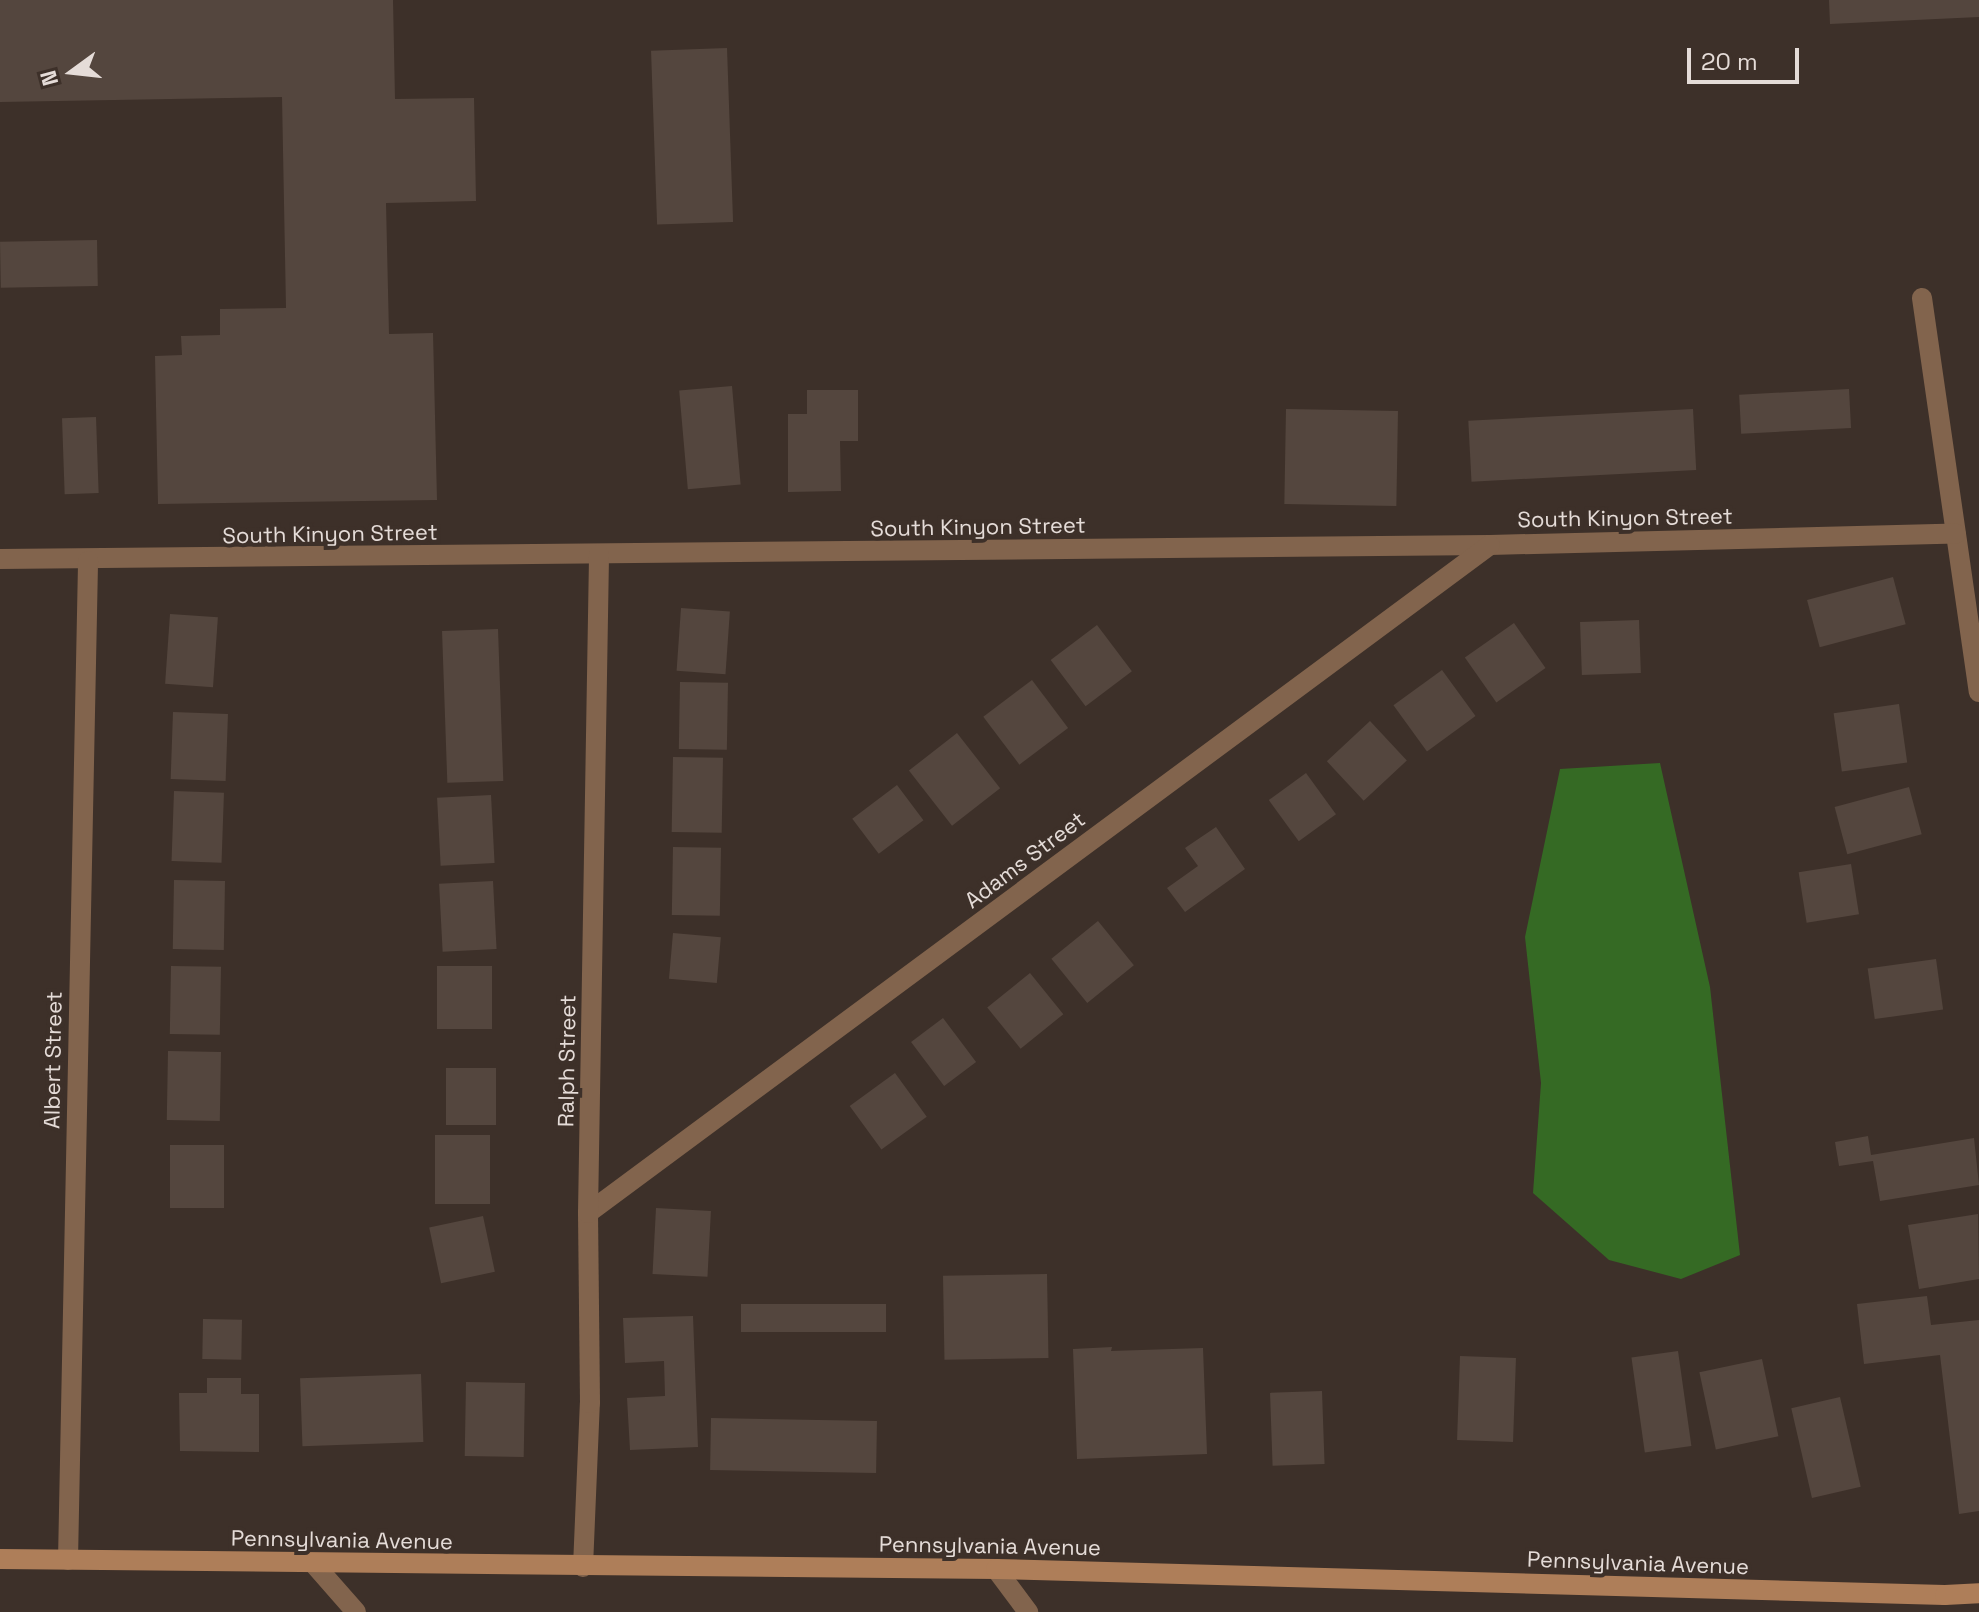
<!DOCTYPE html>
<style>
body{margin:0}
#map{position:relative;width:1979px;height:1612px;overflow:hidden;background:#3d3029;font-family:"Space Grotesk",sans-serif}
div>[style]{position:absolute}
.forest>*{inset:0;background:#356a24}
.building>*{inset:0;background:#54463e;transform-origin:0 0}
.minor>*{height:20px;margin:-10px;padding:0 10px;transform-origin:10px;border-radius:10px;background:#82644d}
.secondary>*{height:20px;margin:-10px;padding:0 10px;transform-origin:10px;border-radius:10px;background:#ae7e59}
span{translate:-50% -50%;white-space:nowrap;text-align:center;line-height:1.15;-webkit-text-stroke:8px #3d3029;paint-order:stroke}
.street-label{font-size:22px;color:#e5dcd8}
.north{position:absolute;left:32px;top:32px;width:80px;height:80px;-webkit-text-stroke:6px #3d3029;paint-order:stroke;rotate:255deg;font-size:22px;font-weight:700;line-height:32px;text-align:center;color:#e5dcd8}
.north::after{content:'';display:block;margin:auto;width:28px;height:36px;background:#e5dcd8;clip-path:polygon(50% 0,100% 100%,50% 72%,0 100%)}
.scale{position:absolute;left:1687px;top:48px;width:112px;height:36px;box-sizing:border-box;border:4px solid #e5dcd8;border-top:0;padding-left:10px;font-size:24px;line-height:28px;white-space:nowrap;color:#e5dcd8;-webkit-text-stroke:6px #3d3029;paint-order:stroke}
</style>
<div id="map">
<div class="forest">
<i style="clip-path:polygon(1660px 763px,1710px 987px,1740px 1255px,1681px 1279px,1609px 1260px,1533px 1193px,1541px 1083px,1525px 937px,1560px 769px)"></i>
</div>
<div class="building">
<i style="clip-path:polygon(0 0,393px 0,395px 99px,474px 98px,476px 201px,386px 203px,389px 334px,433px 333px,437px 500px,158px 504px,155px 356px,182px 355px,181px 336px,220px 335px,220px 309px,286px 308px,282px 97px,0 102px)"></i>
<i style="clip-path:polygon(1829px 0,1979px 0,1979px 17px,1830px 24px)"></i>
<i style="left:727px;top:48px;width:174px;height:76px;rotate:88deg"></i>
<i style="left:97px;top:240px;width:46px;height:97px;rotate:89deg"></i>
<i style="left:732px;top:386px;width:99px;height:53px;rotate:85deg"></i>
<i style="left:1849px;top:389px;width:39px;height:110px;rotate:87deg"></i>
<i style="clip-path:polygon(807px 390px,858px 390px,858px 441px,840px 441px,841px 491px,788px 492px,788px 414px,807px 414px)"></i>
<i style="left:1286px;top:409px;width:112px;height:95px;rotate:1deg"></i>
<i style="left:1693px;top:409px;width:61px;height:225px;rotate:87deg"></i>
<i style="left:96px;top:417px;width:76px;height:34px;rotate:88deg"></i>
<i style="left:1893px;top:577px;width:49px;height:89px;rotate:75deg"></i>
<i style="left:681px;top:608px;width:49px;height:63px;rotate:4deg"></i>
<i style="left:170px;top:614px;width:48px;height:70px;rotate:4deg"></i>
<i style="left:1639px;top:620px;width:53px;height:59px;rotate:88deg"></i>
<i style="left:1514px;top:623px;width:55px;height:60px;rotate:55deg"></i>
<i style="left:1097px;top:625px;width:58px;height:58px;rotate:53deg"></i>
<i style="left:498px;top:629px;width:152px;height:56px;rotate:88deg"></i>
<i style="left:1442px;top:670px;width:57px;height:60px;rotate:54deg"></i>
<i style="left:1032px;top:680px;width:60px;height:61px;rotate:53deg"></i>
<i style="left:680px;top:682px;width:48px;height:67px;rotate:1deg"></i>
<i style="left:1899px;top:704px;width:59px;height:66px;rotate:82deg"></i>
<i style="left:173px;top:712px;width:55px;height:67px;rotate:2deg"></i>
<i style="left:1370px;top:721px;width:54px;height:59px;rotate:47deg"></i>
<i style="left:957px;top:733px;width:70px;height:61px;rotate:52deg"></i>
<i style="left:673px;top:757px;width:50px;height:75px;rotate:1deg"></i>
<i style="left:1306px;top:773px;width:51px;height:46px;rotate:54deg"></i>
<i style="left:897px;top:785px;width:44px;height:56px;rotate:53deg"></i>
<i style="left:1909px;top:787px;width:49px;height:77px;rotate:75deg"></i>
<i style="left:174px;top:791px;width:50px;height:70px;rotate:2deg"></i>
<i style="left:491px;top:795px;width:68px;height:54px;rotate:87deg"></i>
<i style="clip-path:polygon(1216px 827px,1245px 869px,1185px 912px,1167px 888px,1198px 866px,1185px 848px)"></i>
<i style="left:673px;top:847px;width:48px;height:68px;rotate:1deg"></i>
<i style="left:1851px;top:864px;width:51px;height:53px;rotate:81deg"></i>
<i style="left:174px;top:880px;width:51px;height:69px;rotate:1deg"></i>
<i style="left:493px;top:881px;width:68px;height:54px;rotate:87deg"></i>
<i style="left:1098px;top:921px;width:57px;height:60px;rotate:51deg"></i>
<i style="left:673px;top:933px;width:48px;height:46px;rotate:5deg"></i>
<i style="left:1936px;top:959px;width:51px;height:69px;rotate:82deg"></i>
<i style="left:171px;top:966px;width:50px;height:68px;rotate:1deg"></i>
<i style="left:437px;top:966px;width:55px;height:63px"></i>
<i style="left:1030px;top:973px;width:53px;height:55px;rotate:51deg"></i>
<i style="left:943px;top:1018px;width:55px;height:40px;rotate:53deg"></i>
<i style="left:168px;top:1051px;width:53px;height:69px;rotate:1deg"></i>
<i style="left:446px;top:1068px;width:50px;height:57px"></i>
<i style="left:895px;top:1073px;width:54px;height:56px;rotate:54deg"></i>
<i style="left:435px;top:1135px;width:55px;height:69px"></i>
<i style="clip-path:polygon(1868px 1136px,1871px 1155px,1974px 1138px,1979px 1185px,1880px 1201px,1873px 1161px,1839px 1166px,1835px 1142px)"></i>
<i style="left:170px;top:1145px;width:54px;height:63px"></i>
<i style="left:656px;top:1208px;width:55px;height:66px;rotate:3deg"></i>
<i style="clip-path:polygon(1978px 1214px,1979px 1279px,1919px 1289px,1908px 1225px)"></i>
<i style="left:483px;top:1216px;width:57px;height:55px;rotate:78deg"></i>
<i style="left:1047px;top:1274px;width:84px;height:104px;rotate:89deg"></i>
<i style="clip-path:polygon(1927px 1296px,1931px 1325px,1979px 1320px,1979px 1511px,1959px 1514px,1940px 1355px,1864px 1364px,1857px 1304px)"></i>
<i style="left:886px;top:1304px;width:28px;height:145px;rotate:90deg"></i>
<i style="clip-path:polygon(693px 1316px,698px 1447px,630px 1450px,627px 1398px,665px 1396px,664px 1361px,625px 1363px,623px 1318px)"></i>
<i style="left:203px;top:1319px;width:39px;height:40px;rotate:1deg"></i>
<i style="clip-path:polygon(1112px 1347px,1111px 1351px,1203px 1348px,1207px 1454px,1077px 1459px,1073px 1349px)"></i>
<i style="left:1678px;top:1351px;width:96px;height:47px;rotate:82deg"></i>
<i style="left:1460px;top:1356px;width:56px;height:84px;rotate:2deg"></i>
<i style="left:1762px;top:1359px;width:79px;height:64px;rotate:78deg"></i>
<i style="left:421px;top:1374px;width:68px;height:121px;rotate:88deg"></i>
<i style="clip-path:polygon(207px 1378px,241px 1378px,241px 1394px,259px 1394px,259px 1452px,180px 1451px,179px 1393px,207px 1393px)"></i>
<i style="left:466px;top:1382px;width:59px;height:74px;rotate:1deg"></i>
<i style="left:1322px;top:1391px;width:73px;height:52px;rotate:88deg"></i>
<i style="left:1840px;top:1397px;width:92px;height:50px;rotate:77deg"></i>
<i style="left:711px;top:1418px;width:166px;height:52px;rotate:1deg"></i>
</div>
<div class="minor">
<i style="left:1922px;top:298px;width:398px;rotate:81.8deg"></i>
<i style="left:0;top:559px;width:1490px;rotate:-0.54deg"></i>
<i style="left:1490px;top:545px;width:466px;rotate:-1.4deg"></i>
<i style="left:588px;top:1213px;width:1122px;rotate:-36.52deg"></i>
<i style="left:68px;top:1560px;width:999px;rotate:-88.85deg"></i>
<i style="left:313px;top:1563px;width:65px;rotate:48.7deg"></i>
<i style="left:583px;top:1567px;width:164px;rotate:-87.6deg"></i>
<i style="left:590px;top:1403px;width:190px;rotate:-90.6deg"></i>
<i style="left:588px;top:1213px;width:658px;rotate:-89.04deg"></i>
<i style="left:996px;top:1569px;width:54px;rotate:53.3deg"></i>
</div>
<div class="secondary">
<i style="left:0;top:1559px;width:996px;rotate:0.58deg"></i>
<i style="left:996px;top:1569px;width:949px;rotate:1.57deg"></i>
<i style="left:1945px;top:1595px;width:34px;rotate:-3deg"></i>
</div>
<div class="street-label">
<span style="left:1625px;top:518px;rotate:-1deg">South Kinyon Street</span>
<span style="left:978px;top:527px;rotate:-1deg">South Kinyon Street</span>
<span style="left:330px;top:534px;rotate:-1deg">South Kinyon Street</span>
<span style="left:1025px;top:860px;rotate:-37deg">Adams Street</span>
<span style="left:53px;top:1060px;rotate:-89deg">Albert Street</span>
<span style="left:567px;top:1061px;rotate:-89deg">Ralph Street</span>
<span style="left:342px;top:1540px;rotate:1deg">Pennsylvania Avenue</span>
<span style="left:990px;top:1546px;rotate:1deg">Pennsylvania Avenue</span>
<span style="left:1638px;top:1563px;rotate:2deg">Pennsylvania Avenue</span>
</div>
<div class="north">N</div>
<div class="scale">20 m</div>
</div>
